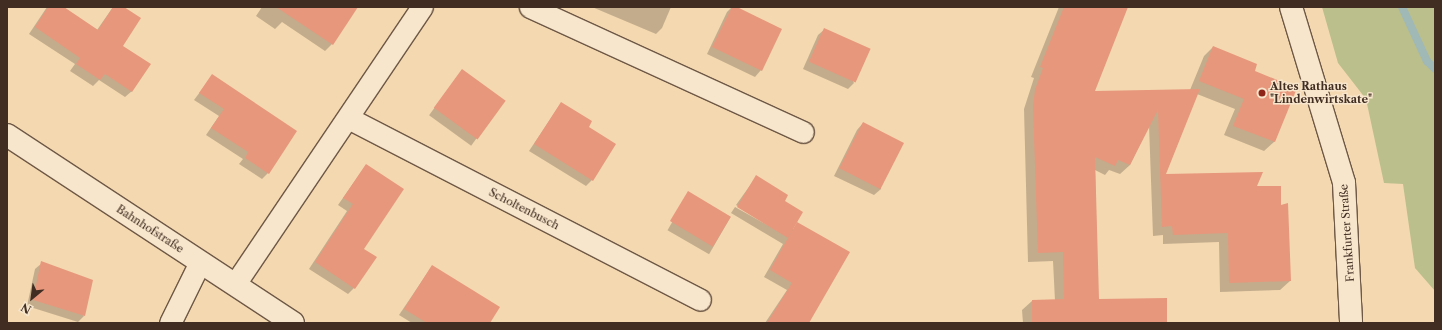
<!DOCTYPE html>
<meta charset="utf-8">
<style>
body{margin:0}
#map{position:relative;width:1442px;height:330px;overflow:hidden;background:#f4d8b0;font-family:"Libre Caslon Text",serif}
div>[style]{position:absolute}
.green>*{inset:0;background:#babf8c}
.shadow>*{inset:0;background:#0003;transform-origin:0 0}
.stream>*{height:8px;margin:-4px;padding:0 4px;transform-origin:4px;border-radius:4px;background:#a0b8b6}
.building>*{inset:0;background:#e7977c;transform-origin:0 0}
.roads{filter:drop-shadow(1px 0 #6e5846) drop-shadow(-1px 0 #6e5846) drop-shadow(0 1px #6e5846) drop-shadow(0 -1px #6e5846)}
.street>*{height:21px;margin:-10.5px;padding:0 10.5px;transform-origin:10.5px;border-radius:10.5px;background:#f8e6cc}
.secondary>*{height:22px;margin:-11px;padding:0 11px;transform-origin:11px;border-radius:11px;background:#f8e6cc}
.dots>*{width:11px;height:11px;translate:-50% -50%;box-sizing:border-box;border:2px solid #f8e6cc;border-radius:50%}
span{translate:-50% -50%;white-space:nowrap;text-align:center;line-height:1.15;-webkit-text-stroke:3px #f8e6cc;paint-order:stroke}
.poi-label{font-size:11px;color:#412d22;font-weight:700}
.left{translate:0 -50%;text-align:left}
.street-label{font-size:11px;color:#412d22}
.frame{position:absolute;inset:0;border:8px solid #412d22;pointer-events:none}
.north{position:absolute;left:12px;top:278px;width:40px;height:40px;-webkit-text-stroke:3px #f8e6cc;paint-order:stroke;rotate:209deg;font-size:11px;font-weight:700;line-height:16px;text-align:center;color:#412d22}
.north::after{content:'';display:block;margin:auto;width:14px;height:18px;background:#412d22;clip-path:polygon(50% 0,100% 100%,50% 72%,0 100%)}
</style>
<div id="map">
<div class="green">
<i style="clip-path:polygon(1322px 7px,1435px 7px,1435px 291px,1415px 268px,1403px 184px,1384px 183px,1366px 99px,1338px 63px)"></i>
</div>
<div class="shadow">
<i style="clip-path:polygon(47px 7px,62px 7px,97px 30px,113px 7px,122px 7px,121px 46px,132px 91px,125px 97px,99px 80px,93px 86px,70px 71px,75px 64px,29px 34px)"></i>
<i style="clip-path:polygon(262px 7px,345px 7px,332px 44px,325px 51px,282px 22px,275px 29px,256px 16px)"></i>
<i style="clip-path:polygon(592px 7px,671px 7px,662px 28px,656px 34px)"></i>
<i style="clip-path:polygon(732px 7px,735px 7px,761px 70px,755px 77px,707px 54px,727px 12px)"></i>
<i style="clip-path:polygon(1059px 7px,1127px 7px,1093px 92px,1190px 90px,1204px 56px,1213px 47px,1253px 71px,1295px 88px,1274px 142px,1264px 151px,1224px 135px,1235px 109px,1197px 94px,1165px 175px,1256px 187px,1280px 206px,1290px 281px,1280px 290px,1220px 292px,1219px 242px,1163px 244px,1163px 235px,1153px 236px,1149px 125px,1130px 165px,1120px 174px,1109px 170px,1105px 175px,1095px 170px,1098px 300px,1166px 323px,1023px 323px,1022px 310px,1032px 301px,1055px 301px,1053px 261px,1028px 262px,1024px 109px,1034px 78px,1031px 77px)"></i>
<i style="clip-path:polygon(825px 29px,854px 83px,848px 89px,803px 69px,818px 35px)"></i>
<i style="left:462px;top:70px;width:52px;height:56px;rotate:36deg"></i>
<i style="clip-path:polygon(212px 76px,268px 173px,262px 179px,239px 164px,243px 159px,206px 135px,219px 116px,194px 100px)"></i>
<i style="clip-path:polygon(561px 103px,592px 180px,586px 186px,529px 151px)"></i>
<i style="clip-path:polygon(863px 123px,881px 189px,874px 195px,834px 176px,857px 130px)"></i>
<i style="clip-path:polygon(366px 165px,363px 249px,354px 288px,348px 294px,309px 269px,347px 211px,338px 205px)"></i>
<i style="clip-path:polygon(756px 177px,784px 201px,793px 226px,807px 323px,765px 323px,787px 290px,764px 277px,783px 244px,731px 213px,735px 207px,787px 236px,736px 205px)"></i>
<i style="left:689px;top:193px;width:48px;height:43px;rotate:30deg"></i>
<i style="clip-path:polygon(42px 263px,84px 316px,78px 322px,27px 306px,35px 269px)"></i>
<i style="clip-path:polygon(432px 266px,489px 323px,412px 323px,399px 315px)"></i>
</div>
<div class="stream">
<i style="left:1402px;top:7px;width:60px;rotate:65.2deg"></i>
<i style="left:1427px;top:61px;width:11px;rotate:45deg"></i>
</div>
<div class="building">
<i style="clip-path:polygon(48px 7px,64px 7px,98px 30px,113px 7px,124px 7px,141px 18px,123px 46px,151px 64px,132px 92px,105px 74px,100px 80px,76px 64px,80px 58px,35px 27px)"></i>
<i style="clip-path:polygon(276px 7px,358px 7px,333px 45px)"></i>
<i style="clip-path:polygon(732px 7px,737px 7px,782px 29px,762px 71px,712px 47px)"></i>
<i style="clip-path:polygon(1064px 7px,1128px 7px,1095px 91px,1200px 89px,1166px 174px,1263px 172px,1257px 186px,1281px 186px,1281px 205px,1288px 203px,1291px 281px,1229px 283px,1228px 233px,1173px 235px,1172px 226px,1162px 227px,1158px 110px,1130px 165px,1118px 160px,1115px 166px,1095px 157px,1099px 299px,1167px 298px,1167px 323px,1032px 323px,1032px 300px,1064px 299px,1063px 252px,1038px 253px,1033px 107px,1035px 90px,1043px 68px,1040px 67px)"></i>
<i style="left:824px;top:28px;width:51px;height:37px;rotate:24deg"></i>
<i style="clip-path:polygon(1213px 46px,1257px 64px,1255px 71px,1297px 88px,1275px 142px,1233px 126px,1244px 99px,1199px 81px)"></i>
<i style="left:462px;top:69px;width:54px;height:48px;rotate:36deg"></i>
<i style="clip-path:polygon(212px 74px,297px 131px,269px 174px,245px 158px,248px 152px,211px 128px,224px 109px,199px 93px)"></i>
<i style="clip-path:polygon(561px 102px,592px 121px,589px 127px,616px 144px,593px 181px,534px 144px)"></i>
<i style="left:863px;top:122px;width:46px;height:52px;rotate:27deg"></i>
<i style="clip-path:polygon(366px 164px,404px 189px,364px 249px,377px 257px,355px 289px,315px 262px,353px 204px,343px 198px)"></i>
<i style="clip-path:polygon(756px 175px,788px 195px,785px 201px,803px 212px,788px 238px,737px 207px)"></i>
<i style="left:688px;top:191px;width:50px;height:35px;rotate:31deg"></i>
<i style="clip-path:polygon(797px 222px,850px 252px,809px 323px,767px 323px,792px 283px,770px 270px)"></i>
<i style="clip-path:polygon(41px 261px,93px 280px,85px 316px,33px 300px)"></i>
<i style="clip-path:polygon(432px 265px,500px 307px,490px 323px,427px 323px,404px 309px)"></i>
</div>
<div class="roads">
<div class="street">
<i style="left:530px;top:7px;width:300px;rotate:24.6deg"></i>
<i style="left:348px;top:118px;width:396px;rotate:27.3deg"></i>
<i style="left:235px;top:284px;width:334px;rotate:-56deg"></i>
<i style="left:170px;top:323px;width:68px;rotate:-63.8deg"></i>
</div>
<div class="secondary">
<i style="left:1291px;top:7px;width:184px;rotate:73.2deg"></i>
<i style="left:1344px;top:183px;width:140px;rotate:87.1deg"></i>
<i style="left:7px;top:135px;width:342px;rotate:33.3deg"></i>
</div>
</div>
<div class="dots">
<i style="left:1262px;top:93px;background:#8f2418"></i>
</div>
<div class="poi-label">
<span class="left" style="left:1270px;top:93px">Altes Rathaus<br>"Lindenwirtskate"</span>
</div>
<div class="street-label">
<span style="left:524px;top:209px;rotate:27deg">Scholtenbusch</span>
<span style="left:150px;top:229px;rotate:33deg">Bahnhofstraße</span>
<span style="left:1347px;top:233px;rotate:-94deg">Frankfurter Straße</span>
</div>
<div class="frame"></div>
<div class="north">N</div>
</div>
